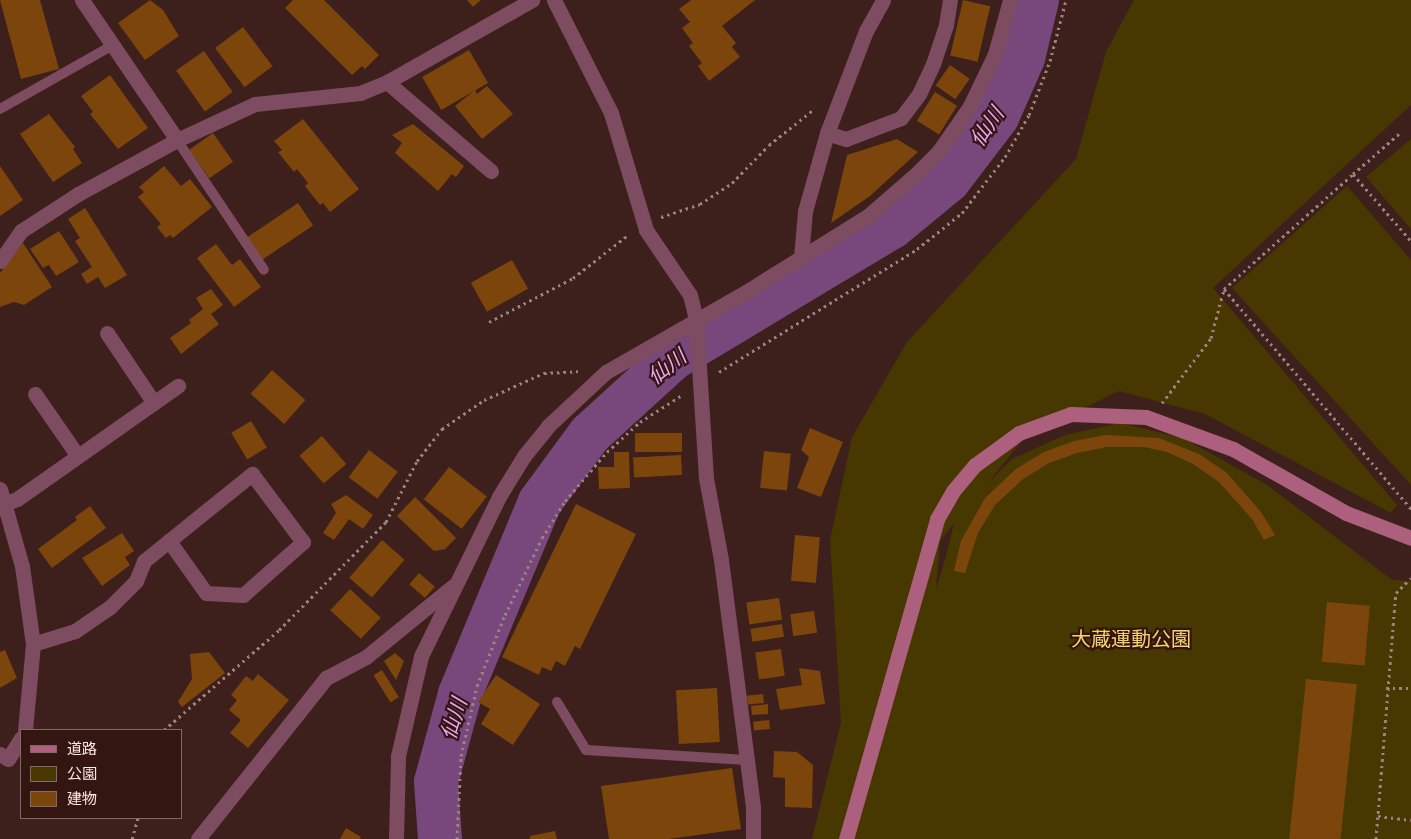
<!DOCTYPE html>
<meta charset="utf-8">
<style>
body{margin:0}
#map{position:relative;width:1411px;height:839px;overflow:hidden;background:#3d1f1c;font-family:Jost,"Noto Sans JP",sans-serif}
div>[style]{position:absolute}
.green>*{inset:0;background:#473802}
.river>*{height:44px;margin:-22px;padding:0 22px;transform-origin:22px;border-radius:22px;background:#78487d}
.building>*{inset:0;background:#7c450c;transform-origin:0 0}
.path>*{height:3px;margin-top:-1.5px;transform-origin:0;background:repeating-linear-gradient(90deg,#9d8380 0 2.5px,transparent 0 6.5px)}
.lane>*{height:10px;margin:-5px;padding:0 5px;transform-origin:5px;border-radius:5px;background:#7e4c60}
.street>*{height:15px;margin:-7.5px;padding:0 7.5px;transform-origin:7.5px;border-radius:7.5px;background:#7e4c60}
.secondary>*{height:15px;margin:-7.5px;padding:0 7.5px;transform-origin:7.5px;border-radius:7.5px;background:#ad5f7e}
span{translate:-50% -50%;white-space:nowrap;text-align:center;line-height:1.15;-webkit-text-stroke:4.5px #331612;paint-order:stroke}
.park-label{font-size:20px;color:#f5d269}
.water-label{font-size:21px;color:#eba5f2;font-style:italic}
.legend{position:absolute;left:20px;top:729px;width:162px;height:90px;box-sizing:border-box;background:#331612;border:1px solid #836965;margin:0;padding:6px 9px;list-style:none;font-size:15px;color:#fbe5e2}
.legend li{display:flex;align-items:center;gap:10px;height:25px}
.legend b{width:25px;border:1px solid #836965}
</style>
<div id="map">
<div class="green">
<i style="clip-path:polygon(evenodd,1134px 0,1411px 0,1411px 105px,1213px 288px,1397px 505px,1391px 513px,1205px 414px,1119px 391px,1024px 438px,987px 484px,1012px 459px,1065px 435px,1120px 423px,1183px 438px,1267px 485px,1392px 580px,1411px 581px,1411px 839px,812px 839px,841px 723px,830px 540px,852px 437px,907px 342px,1076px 159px,1106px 52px,1134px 0,954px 523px,945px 560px,936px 588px,940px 541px,954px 523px)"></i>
<i style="clip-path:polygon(1411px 139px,1411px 229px,1366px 177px)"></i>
<i style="clip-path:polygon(1347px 186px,1411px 260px,1411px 485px,1232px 288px)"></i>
</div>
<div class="river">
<i style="left:440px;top:839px;width:57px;rotate:-94deg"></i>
<i style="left:436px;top:782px;width:91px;rotate:-74.7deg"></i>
<i style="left:460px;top:694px;width:208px;rotate:-67.4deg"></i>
<i style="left:540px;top:502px;width:84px;rotate:-53.7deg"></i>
<i style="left:590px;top:434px;width:111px;rotate:-42.4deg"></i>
<i style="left:672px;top:359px;width:257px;rotate:-31deg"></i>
<i style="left:892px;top:227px;width:74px;rotate:-39.5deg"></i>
<i style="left:949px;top:180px;width:79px;rotate:-52.7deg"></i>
<i style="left:997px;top:117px;width:64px;rotate:-66.2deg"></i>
<i style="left:1023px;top:58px;width:60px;rotate:-76.4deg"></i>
</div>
<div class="building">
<i style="clip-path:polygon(0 0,40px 0,59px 69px,21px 79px)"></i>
<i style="clip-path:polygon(150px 0,163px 10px,179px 36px,145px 60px,118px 23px)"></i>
<i style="clip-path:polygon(293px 0,324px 0,379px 55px,365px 69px,362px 66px,352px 75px,285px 8px)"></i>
<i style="clip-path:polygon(467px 0,481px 0,473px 7px)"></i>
<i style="clip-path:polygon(691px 0,755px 0,722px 26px,736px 43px,732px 47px,740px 57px,709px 81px,698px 66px,702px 63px,689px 46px,693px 43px,682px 28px,690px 22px,679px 9px)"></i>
<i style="left:963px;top:0;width:28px;height:57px;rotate:13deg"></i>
<i style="left:243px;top:27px;width:49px;height:35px;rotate:53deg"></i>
<i style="left:469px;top:50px;width:38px;height:54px;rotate:60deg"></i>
<i style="left:204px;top:51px;width:50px;height:34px;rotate:55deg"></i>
<i style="left:950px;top:65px;width:24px;height:25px;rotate:35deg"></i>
<i style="clip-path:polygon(110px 75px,148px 128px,118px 149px,90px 114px,93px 112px,81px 96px)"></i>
<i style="clip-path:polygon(487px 86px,513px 114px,482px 139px,455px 106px,475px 90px,477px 94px)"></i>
<i style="left:935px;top:92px;width:26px;height:34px;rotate:32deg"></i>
<i style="clip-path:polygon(49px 114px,75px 147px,73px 149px,82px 163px,53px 182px,20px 134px)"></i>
<i style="clip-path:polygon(303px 119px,359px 189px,330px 212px,323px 203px,320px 205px,305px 186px,308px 183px,297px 169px,294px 172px,278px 152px,282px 150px,274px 141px)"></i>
<i style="clip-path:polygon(413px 124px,464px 166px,456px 177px,452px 174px,438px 191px,395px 153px,402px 143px,392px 135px)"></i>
<i style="left:213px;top:133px;width:35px;height:29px;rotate:55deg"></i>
<i style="clip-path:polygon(897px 139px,918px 152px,870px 196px,831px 223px,847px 155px)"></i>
<i style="clip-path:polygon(0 166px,23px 200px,0 216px)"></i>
<i style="clip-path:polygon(164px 166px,181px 186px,190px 179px,212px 207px,173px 238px,170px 235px,166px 238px,157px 227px,161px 224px,138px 197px,144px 192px,139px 187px)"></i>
<i style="left:298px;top:203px;width:27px;height:62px;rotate:56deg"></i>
<i style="clip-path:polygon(85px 208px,127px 275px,105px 288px,98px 277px,87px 284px,81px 274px,92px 267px,75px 241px,80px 238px,68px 219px)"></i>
<i style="clip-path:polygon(59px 231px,79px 262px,56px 276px,49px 265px,43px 268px,30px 249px)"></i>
<i style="clip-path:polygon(23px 243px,52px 287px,24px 305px,14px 302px,0 307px,0 273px)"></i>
<i style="clip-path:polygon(216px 244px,232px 265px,240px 259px,261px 287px,234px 307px,197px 258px)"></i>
<i style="left:512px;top:260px;width:33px;height:47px;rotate:61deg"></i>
<i style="clip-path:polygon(211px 289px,223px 305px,211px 314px,219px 324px,181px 354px,170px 338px,191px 323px,189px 320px,203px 309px,196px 298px)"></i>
<i style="left:272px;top:370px;width:45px;height:32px;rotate:42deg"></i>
<i style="left:251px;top:421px;width:31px;height:23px;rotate:59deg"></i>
<i style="clip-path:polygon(810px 428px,843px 442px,821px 497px,797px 488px,809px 457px,801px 450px)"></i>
<i style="left:682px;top:433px;width:19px;height:47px;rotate:90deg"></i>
<i style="clip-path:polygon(1106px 435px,1159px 438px,1199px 454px,1227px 473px,1261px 512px,1275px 535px,1264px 540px,1252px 519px,1219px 482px,1193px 464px,1167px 452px,1144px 447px,1107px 447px,1077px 453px,1049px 463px,1023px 479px,995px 505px,978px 533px,965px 573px,954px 571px,961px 541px,985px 498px,1016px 469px,1044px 452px,1074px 441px)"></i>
<i style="left:322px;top:436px;width:37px;height:30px;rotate:49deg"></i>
<i style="left:369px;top:450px;width:36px;height:34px;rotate:37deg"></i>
<i style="left:764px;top:451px;width:27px;height:37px;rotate:6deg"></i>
<i style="clip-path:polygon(614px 452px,629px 452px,630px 488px,599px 489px,598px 467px,614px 467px)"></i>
<i style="left:681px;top:455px;width:20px;height:48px;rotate:87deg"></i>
<i style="left:449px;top:467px;width:48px;height:41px;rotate:38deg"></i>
<i style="clip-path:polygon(346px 495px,373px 515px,363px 529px,349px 519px,334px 540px,323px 533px,336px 513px,331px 504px)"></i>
<i style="clip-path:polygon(415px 497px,456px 538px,445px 549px,434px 551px,397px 516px)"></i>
<i style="clip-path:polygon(576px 504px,636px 534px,580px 649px,575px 646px,565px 666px,556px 661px,551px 671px,542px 667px,539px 675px,502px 657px)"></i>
<i style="clip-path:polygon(90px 506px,106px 528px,52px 568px,38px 549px,77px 520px,75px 517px)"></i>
<i style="clip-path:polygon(122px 533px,134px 551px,125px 557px,130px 565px,102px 586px,82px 558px)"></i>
<i style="left:795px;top:535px;width:25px;height:46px;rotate:5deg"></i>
<i style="left:382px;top:540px;width:30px;height:50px;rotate:41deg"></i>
<i style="left:419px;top:573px;width:21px;height:15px;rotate:41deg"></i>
<i style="left:350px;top:589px;width:42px;height:29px;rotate:43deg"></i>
<i style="left:779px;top:598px;width:22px;height:33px;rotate:82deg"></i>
<i style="left:1327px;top:602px;width:43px;height:60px;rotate:5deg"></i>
<i style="left:814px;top:611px;width:22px;height:24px;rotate:82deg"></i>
<i style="left:782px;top:624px;width:13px;height:32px;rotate:81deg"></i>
<i style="left:781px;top:649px;width:27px;height:26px;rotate:82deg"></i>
<i style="clip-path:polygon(5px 650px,17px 678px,0 688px,0 652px)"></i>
<i style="clip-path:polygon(209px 652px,225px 673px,182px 707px,178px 702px,192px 679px,190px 654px)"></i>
<i style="clip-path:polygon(395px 653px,404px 661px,396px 680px,384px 661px)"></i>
<i style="clip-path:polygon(799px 668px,820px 671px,825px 704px,780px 710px,776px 689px,802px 685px)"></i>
<i style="left:382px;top:670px;width:32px;height:10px;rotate:58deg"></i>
<i style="clip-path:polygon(258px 674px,289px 700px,248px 748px,230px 733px,241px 720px,229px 710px,237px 700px,231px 695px,246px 676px,253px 681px)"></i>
<i style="clip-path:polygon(496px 675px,540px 704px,513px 745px,481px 724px,490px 709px,478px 702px)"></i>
<i style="left:1306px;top:679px;width:51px;height:161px;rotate:6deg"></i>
<i style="left:717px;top:688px;width:54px;height:41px;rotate:87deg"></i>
<i style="left:763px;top:694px;width:9px;height:16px;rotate:84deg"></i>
<i style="clip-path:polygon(768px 704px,768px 714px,752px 715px,751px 706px)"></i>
<i style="left:769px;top:720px;width:9px;height:16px;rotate:84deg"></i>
<i style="clip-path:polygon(774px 751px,797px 752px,813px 765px,812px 808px,785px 807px,785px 778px,773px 777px)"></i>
<i style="clip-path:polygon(732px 768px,741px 829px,669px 839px,609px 839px,601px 786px)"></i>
<i style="clip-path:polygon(346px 828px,361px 837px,360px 839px,340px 839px)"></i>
<i style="clip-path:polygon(555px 831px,557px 839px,530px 839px,530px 836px)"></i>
</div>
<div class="path">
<i style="left:1353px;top:174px;width:64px;rotate:-41.2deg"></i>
<i style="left:661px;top:217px;width:41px;rotate:-18.4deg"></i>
<i style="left:700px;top:204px;width:38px;rotate:-33deg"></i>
<i style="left:732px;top:183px;width:53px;rotate:-45.8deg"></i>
<i style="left:769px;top:145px;width:56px;rotate:-38.5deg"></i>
<i style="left:1224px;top:289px;width:289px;rotate:49.6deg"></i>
<i style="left:489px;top:322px;width:95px;rotate:-27.6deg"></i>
<i style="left:573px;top:278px;width:70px;rotate:-38deg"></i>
<i style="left:719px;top:372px;width:233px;rotate:-31.8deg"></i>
<i style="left:917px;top:249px;width:58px;rotate:-38.7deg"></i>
<i style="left:962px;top:213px;width:71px;rotate:-52.5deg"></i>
<i style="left:1005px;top:157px;width:48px;rotate:-60.3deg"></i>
<i style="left:1029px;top:115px;width:58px;rotate:-68.7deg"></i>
<i style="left:1050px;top:61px;width:63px;rotate:-75.3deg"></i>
<i style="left:1162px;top:403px;width:81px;rotate:-53deg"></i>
<i style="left:1211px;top:338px;width:51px;rotate:-75.1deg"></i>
<i style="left:1224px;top:289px;width:173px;rotate:-41.7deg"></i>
<i style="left:1353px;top:174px;width:89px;rotate:49.1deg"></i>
<i style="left:1386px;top:688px;width:25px"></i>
<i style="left:164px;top:730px;width:152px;rotate:-41deg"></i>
<i style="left:279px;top:630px;width:152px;rotate:-45.3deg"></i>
<i style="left:386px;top:522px;width:68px;rotate:-63.1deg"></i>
<i style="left:417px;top:461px;width:41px;rotate:-52deg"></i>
<i style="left:442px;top:429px;width:51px;rotate:-34.6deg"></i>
<i style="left:484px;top:400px;width:66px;rotate:-24.2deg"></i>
<i style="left:544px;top:373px;width:34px;rotate:-3deg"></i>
<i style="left:1378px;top:816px;width:33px;rotate:7deg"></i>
<i style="left:132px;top:839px;width:22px;rotate:-74deg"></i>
<i style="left:457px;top:839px;width:83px;rotate:-87.2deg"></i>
<i style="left:461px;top:756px;width:72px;rotate:-77.1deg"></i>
<i style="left:477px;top:686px;width:76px;rotate:-68.5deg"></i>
<i style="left:505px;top:615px;width:85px;rotate:-64.3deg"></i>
<i style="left:542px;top:538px;width:44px;rotate:-58.1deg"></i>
<i style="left:565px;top:501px;width:65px;rotate:-49.4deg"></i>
<i style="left:607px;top:452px;width:45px;rotate:-42.3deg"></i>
<i style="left:640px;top:422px;width:50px;rotate:-32.7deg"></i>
<i style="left:1376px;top:839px;width:247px;rotate:-85.4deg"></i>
<i style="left:1396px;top:593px;width:21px;rotate:-45deg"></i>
</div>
<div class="lane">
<i style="left:0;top:109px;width:130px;rotate:-29.5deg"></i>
<i style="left:177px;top:140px;width:156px;rotate:56.2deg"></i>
<i style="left:557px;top:702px;width:56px;rotate:58.9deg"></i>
<i style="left:586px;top:750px;width:161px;rotate:3.6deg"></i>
</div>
<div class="street">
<i style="left:82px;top:0;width:169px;rotate:55.8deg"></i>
<i style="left:554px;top:0;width:127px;rotate:63.2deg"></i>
<i style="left:611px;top:113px;width:122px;rotate:73.3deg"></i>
<i style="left:646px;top:230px;width:78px;rotate:55.9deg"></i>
<i style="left:690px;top:295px;width:25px;rotate:76deg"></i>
<i style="left:696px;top:319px;width:159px;rotate:86.4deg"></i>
<i style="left:706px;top:478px;width:83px;rotate:79.6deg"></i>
<i style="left:721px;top:560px;width:250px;rotate:82.6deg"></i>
<i style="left:753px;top:808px;width:31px;rotate:90deg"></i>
<i style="left:387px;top:82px;width:137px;rotate:40.6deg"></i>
<i style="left:827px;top:133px;width:20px;rotate:18deg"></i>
<i style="left:846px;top:139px;width:59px;rotate:-20.9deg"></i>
<i style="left:901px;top:118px;width:30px;rotate:-53deg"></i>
<i style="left:919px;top:94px;width:33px;rotate:-65deg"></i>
<i style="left:933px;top:64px;width:41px;rotate:-71.6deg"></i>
<i style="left:946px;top:25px;width:25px;rotate:-81deg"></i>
<i style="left:801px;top:257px;width:46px;rotate:-85deg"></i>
<i style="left:805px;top:211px;width:81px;rotate:-74.2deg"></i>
<i style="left:827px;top:133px;width:109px;rotate:-69.1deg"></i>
<i style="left:866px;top:31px;width:35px;rotate:-61deg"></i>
<i style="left:0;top:261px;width:37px;rotate:-55deg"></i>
<i style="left:21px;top:231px;width:68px;rotate:-33deg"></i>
<i style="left:78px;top:194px;width:113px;rotate:-28.6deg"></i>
<i style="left:177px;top:140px;width:86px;rotate:-24.8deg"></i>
<i style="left:255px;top:104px;width:106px;rotate:-6deg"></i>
<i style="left:360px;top:93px;width:29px;rotate:-22deg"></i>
<i style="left:387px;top:82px;width:167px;rotate:-29.5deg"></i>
<i style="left:107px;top:333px;width:84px;rotate:56.1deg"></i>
<i style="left:35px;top:394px;width:75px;rotate:55.3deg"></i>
<i style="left:0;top:489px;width:80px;rotate:74.1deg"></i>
<i style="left:22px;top:566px;width:79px;rotate:82deg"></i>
<i style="left:33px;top:644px;width:86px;rotate:95.3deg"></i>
<i style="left:5px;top:504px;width:13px;rotate:-23deg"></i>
<i style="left:17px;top:499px;width:197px;rotate:-35.1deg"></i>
<i style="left:33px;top:644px;width:44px;rotate:-17.2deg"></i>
<i style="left:75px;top:631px;width:42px;rotate:-34.4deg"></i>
<i style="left:110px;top:607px;width:37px;rotate:-45deg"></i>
<i style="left:136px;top:581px;width:22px;rotate:-68deg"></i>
<i style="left:144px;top:561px;width:139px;rotate:-38.9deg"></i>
<i style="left:252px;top:474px;width:85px;rotate:53.1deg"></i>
<i style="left:303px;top:542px;width:80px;rotate:138.5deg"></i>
<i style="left:243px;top:595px;width:37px;rotate:-177deg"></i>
<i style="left:206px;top:593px;width:64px;rotate:-125.4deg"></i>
<i style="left:0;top:754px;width:9px;rotate:32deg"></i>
<i style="left:8px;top:759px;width:25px;rotate:-58deg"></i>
<i style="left:198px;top:839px;width:206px;rotate:-51.5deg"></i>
<i style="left:326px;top:678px;width:45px;rotate:-27.7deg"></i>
<i style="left:366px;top:657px;width:112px;rotate:-39.2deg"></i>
<i style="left:396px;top:839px;width:83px;rotate:-88.6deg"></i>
<i style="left:398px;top:756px;width:103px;rotate:-77deg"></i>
<i style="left:421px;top:656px;width:179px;rotate:-63.9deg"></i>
<i style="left:500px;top:495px;width:46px;rotate:-58.4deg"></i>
<i style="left:524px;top:456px;width:38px;rotate:-51deg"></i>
<i style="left:548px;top:426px;width:79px;rotate:-43deg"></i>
<i style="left:606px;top:372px;width:165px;rotate:-29.8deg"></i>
<i style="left:749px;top:290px;width:142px;rotate:-32deg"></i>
<i style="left:869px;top:215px;width:61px;rotate:-41deg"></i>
<i style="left:915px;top:175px;width:34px;rotate:-45deg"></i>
<i style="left:939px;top:151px;width:55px;rotate:-55.4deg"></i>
<i style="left:970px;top:106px;width:58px;rotate:-64.3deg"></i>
<i style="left:995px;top:54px;width:56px;rotate:-74.5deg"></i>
</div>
<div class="secondary">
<i style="left:846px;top:839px;width:333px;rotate:-74.1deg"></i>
<i style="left:937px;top:519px;width:32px;rotate:-60deg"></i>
<i style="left:953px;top:491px;width:34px;rotate:-50deg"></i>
<i style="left:975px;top:465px;width:54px;rotate:-36deg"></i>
<i style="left:1019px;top:433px;width:55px;rotate:-20.1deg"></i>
<i style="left:1071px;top:414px;width:75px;rotate:2.3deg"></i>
<i style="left:1146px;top:417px;width:93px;rotate:20.2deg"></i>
<i style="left:1233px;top:449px;width:130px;rotate:29.5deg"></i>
<i style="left:1346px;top:513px;width:70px;rotate:21deg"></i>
</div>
<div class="park-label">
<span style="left:1131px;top:639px">大蔵運動公園</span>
</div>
<div class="water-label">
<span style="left:987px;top:127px;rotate:-56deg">仙川</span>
<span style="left:667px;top:367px;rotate:-38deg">仙川</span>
<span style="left:454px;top:719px;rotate:-73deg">仙川</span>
</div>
<ul class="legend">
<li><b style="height:6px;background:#ad5f7e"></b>道路</li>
<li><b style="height:14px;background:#473802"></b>公園</li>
<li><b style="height:14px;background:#7c450c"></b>建物</li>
</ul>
</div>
